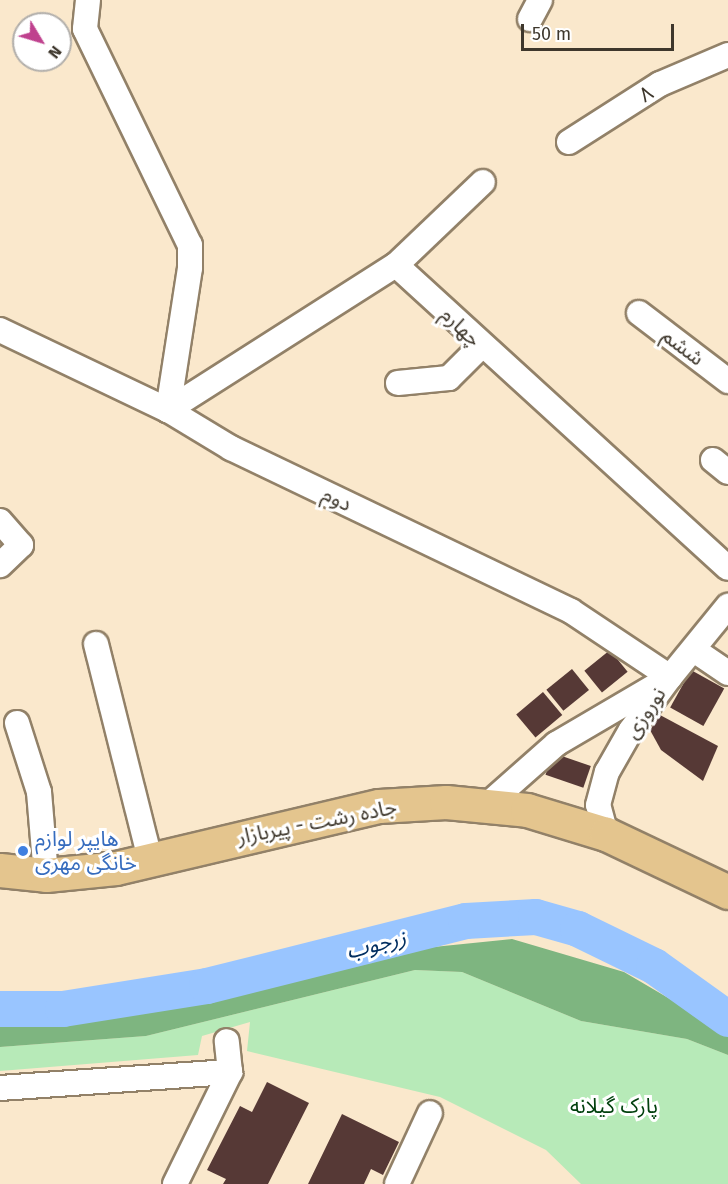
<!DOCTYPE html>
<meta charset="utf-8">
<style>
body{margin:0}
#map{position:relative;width:728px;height:1184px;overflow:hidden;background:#fae8cc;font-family:"Fira Sans","Noto Sans Arabic",sans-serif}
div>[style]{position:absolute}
.green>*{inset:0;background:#b7eab8}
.forest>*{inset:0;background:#7eb580}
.river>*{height:36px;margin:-18px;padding:0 18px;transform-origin:18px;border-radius:18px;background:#99c5ff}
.building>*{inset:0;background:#563936;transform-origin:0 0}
.roads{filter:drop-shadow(2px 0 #928168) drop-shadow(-2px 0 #928168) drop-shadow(0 2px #928168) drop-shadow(0 -2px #928168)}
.street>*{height:24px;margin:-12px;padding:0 12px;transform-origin:12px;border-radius:12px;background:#fff}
.primary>*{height:33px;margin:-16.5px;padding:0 16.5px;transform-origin:16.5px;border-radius:16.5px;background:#e4c58e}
.dots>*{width:16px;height:16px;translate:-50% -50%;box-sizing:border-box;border:3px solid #fff;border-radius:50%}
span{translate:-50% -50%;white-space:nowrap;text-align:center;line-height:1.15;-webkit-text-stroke:6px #fff;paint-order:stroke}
.street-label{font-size:21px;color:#3e372c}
.shop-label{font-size:21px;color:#366cbe}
.left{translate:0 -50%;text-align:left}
.park-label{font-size:21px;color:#01400d}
.water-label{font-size:22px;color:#022e60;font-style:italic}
.north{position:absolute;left:12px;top:12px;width:60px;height:60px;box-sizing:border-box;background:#fff;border:2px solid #b2afab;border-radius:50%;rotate:128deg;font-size:16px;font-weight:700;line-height:24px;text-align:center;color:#3e372c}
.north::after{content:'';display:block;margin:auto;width:21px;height:27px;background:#bf418e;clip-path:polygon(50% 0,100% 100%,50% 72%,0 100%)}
.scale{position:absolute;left:521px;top:24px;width:153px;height:27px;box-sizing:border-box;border:3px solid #3e372c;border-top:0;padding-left:8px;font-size:18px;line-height:21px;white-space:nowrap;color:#3e372c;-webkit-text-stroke:4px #fff;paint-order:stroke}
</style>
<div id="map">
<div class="green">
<i style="clip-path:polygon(415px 970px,462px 972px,581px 1021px,687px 1039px,728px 1055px,728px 1184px,581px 1184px,546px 1150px,440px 1097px,247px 1051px,250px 1022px,202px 1036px,198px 1055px,0 1071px,0 1047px,146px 1036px)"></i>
</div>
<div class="forest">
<i style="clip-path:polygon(512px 939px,624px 972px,728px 1033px,728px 1055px,687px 1039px,581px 1021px,462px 972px,415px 970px,146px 1036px,0 1047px,0 1022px,108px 1012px,209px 996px,394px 951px)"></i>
</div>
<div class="river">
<i style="left:0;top:1009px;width:63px"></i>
<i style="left:63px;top:1009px;width:146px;rotate:-9.1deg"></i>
<i style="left:207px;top:986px;width:267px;rotate:-14.1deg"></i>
<i style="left:466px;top:921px;width:70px;rotate:-3.3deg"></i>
<i style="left:536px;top:917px;width:44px;rotate:15.9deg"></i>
<i style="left:578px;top:929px;width:85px;rotate:26deg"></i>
<i style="left:654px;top:966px;width:91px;rotate:35.6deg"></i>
</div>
<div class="building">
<i style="left:610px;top:650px;width:28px;height:33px;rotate:51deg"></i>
<i style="left:572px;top:669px;width:27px;height:33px;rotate:51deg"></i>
<i style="left:691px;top:670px;width:38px;height:43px;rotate:29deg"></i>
<i style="left:543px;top:692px;width:30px;height:35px;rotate:50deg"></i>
<i style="clip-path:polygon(660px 715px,718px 746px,703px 781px,661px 750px,650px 730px)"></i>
<i style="left:553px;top:753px;width:40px;height:23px;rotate:19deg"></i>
<i style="clip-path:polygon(267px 1082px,309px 1103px,268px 1184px,223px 1184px,226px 1179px,207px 1170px,240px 1106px,252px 1112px)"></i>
<i style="clip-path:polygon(342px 1114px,399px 1142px,383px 1175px,371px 1169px,364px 1184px,308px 1184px)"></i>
</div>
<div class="roads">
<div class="street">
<i style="left:88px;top:0;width:29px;rotate:96deg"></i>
<i style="left:85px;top:29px;width:240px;rotate:64.1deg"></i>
<i style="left:190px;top:245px;width:23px;rotate:90deg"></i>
<i style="left:190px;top:268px;width:144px;rotate:98.8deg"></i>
<i style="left:530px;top:19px;width:21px;rotate:-62deg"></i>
<i style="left:569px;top:142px;width:108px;rotate:-32.5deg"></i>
<i style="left:660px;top:84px;width:74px;rotate:-23.1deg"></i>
<i style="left:396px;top:265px;width:120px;rotate:-43.7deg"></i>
<i style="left:639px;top:313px;width:112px;rotate:37.4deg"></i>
<i style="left:0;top:330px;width:186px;rotate:25.5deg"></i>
<i style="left:168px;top:410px;width:74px;rotate:31.1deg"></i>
<i style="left:231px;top:448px;width:377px;rotate:25.6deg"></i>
<i style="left:571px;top:611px;width:119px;rotate:33.7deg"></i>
<i style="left:398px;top:383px;width:51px;rotate:-5.6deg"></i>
<i style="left:449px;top:378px;width:45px;rotate:-45deg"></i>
<i style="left:168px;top:410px;width:270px;rotate:-32.5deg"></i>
<i style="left:396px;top:265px;width:449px;rotate:42.4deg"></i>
<i style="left:713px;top:460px;width:19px;rotate:39deg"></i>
<i style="left:0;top:521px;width:32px;rotate:49deg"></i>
<i style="left:21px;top:545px;width:29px;rotate:136deg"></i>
<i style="left:96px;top:644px;width:222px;rotate:75.9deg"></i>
<i style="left:694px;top:650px;width:41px;rotate:34.1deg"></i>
<i style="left:17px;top:723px;width:72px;rotate:72.3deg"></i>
<i style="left:39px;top:792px;width:83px;rotate:85.2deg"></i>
<i style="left:486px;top:806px;width:94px;rotate:-41.5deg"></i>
<i style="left:556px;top:744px;width:121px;rotate:-30.4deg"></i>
<i style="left:606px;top:834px;width:30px;rotate:-105deg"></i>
<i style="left:598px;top:805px;width:34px;rotate:-75deg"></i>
<i style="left:607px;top:772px;width:48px;rotate:-60.3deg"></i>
<i style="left:631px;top:730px;width:66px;rotate:-53.7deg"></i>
<i style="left:670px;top:677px;width:92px;rotate:-50.8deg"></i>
<i style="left:0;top:1088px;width:231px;rotate:-4deg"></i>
<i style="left:175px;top:1184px;width:125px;rotate:-63.8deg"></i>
<i style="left:230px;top:1072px;width:31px;rotate:-96deg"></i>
<i style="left:397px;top:1184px;width:78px;rotate:-65.1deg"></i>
</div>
<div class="primary">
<i style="left:0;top:870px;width:46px;rotate:6.2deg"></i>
<i style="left:46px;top:875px;width:70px;rotate:-5.7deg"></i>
<i style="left:116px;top:868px;width:270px;rotate:-13.3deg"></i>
<i style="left:379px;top:806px;width:67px;rotate:-3.4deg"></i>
<i style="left:446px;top:802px;width:81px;rotate:5.6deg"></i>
<i style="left:527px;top:810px;width:83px;rotate:16.9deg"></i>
<i style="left:606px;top:834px;width:135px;rotate:25.4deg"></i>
</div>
</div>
<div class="dots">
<i style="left:23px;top:851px;background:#3f7fe0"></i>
</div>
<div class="street-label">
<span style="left:646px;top:94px;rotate:-33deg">۸</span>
<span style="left:461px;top:327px;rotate:44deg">چهارم</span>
<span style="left:683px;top:347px;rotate:37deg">ششم</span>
<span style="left:337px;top:499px;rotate:26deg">دوم</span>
<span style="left:645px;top:713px;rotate:-56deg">نوروزی</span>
<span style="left:317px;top:822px;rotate:-11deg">جاده رشت - پیربازار</span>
</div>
<div class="shop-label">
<span class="left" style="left:35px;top:851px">هایپر لوازم<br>خانگی مهری</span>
</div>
<div class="park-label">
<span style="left:614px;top:1106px">پارک گیلانه</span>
</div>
<div class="water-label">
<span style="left:376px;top:944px;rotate:-14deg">زرجوب</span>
</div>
<div class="north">N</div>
<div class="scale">50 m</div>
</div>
